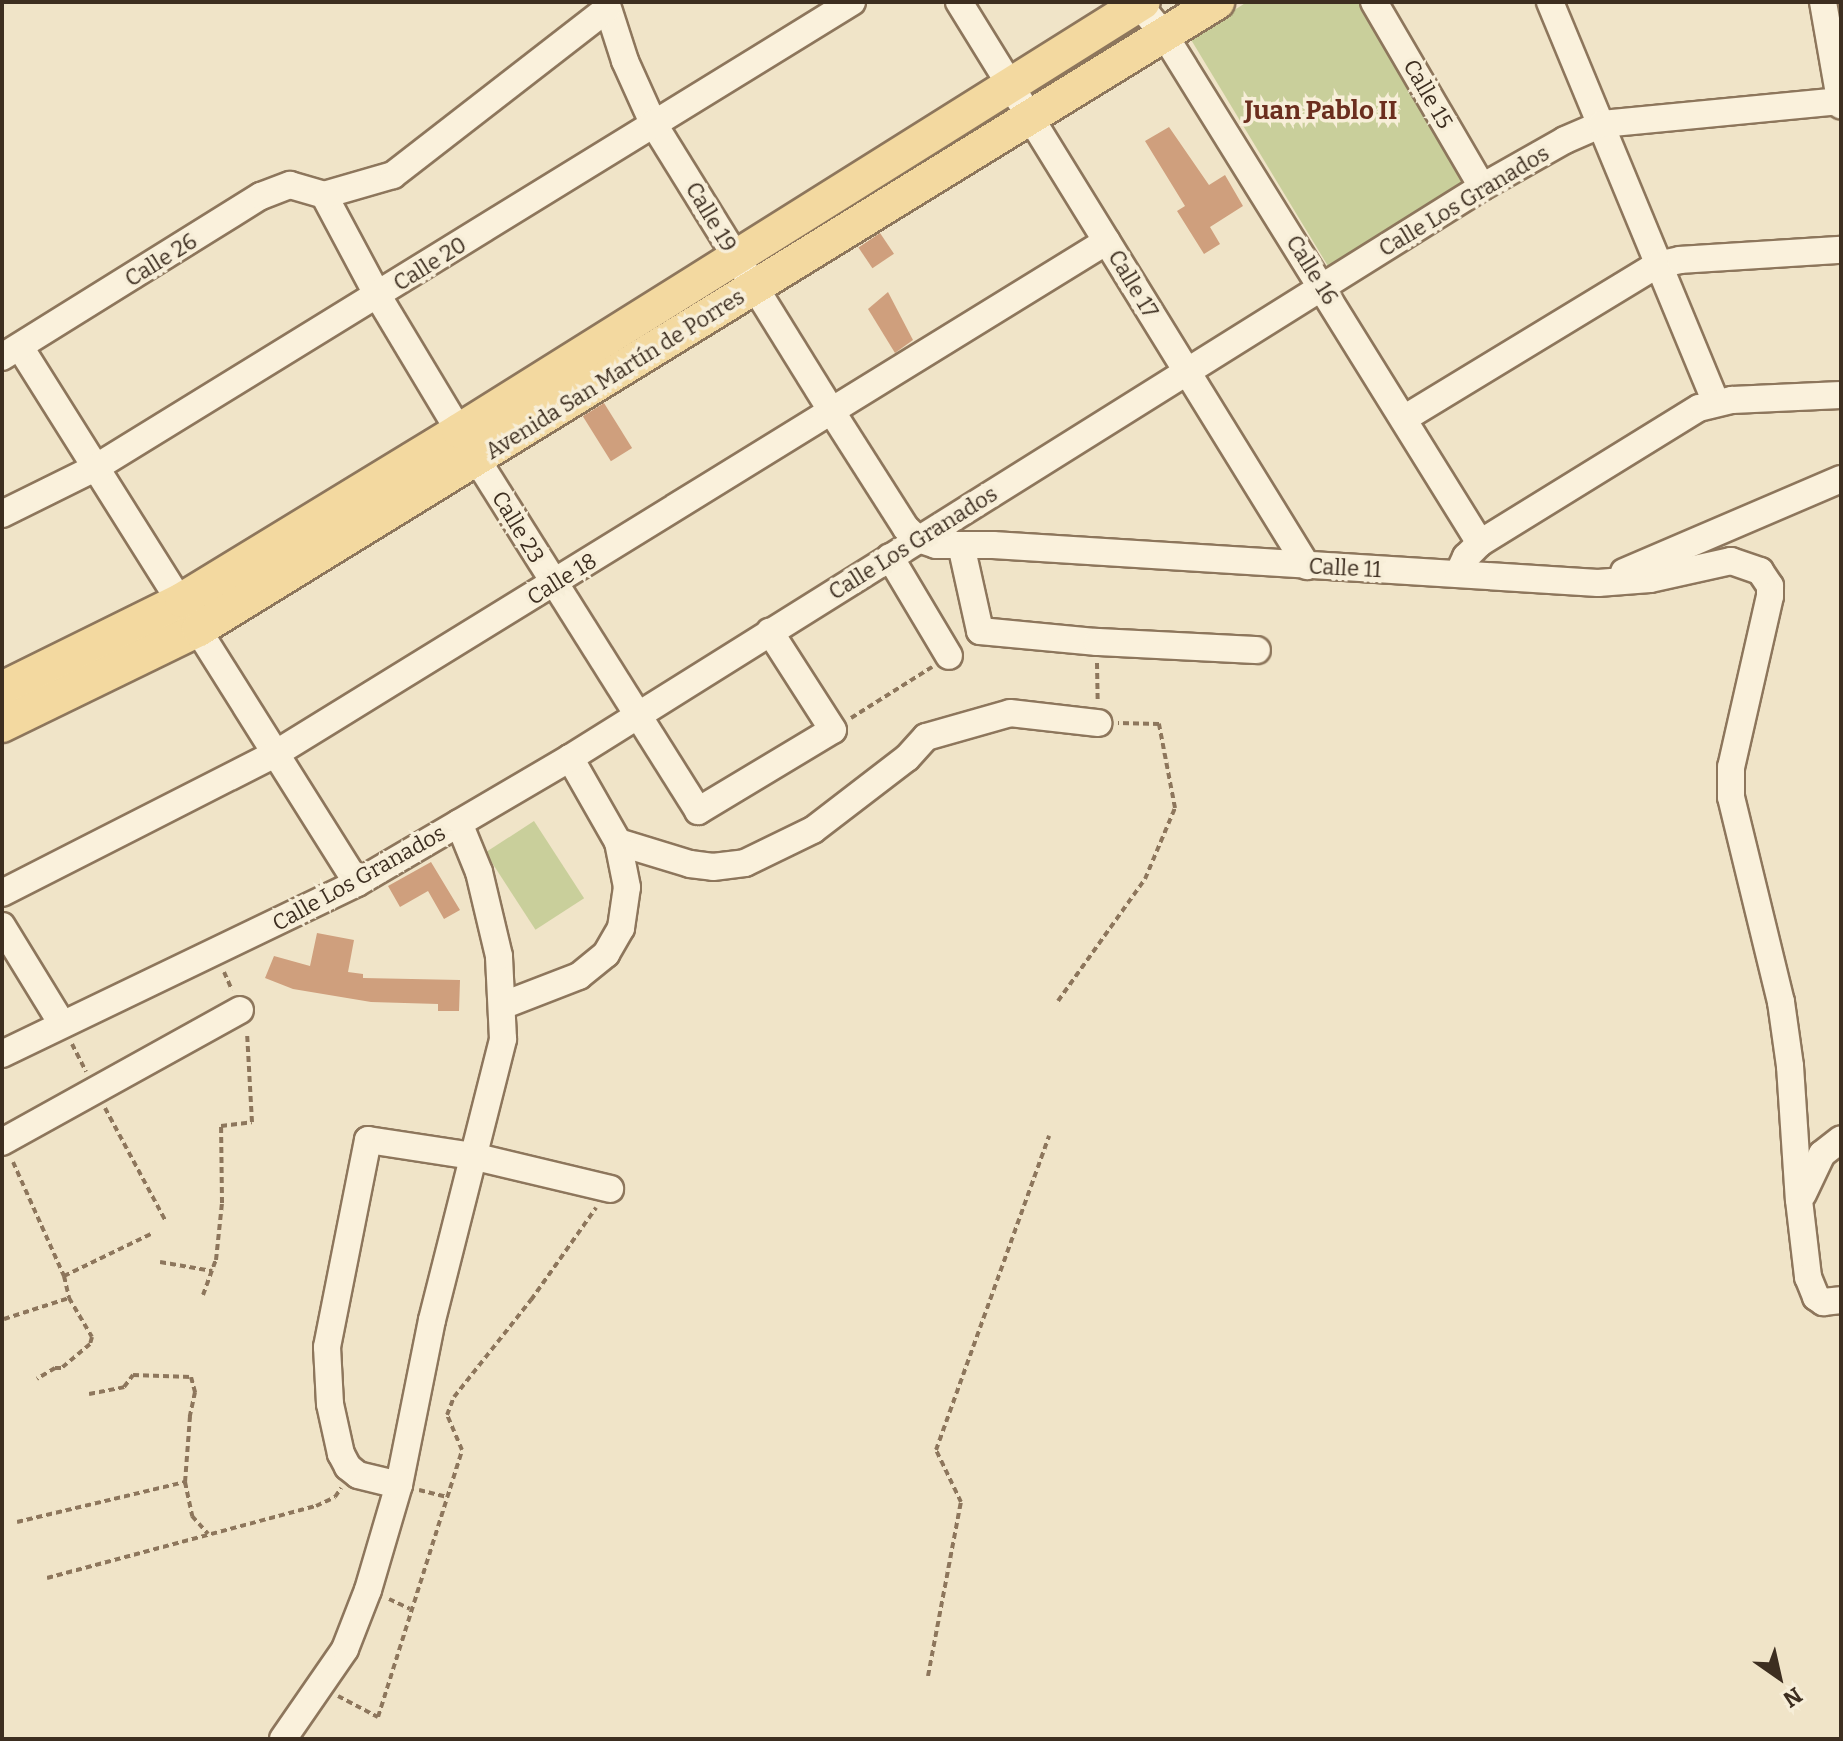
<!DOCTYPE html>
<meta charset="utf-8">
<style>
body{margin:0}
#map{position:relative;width:1843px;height:1741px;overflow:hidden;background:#f0e4c8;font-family:Bitter,serif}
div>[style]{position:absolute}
.green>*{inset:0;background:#c9cf9b;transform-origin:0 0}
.building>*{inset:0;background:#cf9f7d;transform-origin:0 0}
.path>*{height:4px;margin-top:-2px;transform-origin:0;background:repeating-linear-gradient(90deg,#8d765c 0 6px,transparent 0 10px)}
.roads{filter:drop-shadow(2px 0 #8d765c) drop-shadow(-2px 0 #8d765c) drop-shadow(0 2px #8d765c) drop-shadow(0 -2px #8d765c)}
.minor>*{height:26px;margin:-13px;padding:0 13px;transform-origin:13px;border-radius:13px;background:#faf1dc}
.major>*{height:34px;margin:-17px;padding:0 17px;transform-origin:17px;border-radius:17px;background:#f3d9a0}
span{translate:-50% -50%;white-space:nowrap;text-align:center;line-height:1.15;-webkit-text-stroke:7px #f7eed8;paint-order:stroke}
.street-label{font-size:22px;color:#3d2e20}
.quarter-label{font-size:26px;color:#6b2e1e;font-weight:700}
.frame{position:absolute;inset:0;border:4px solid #3d2e20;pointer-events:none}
.north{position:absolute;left:1739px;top:1637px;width:80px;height:80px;-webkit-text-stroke:6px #f7eed8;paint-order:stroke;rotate:146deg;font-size:22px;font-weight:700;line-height:32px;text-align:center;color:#3d2e20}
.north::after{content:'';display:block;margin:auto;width:28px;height:36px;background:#3d2e20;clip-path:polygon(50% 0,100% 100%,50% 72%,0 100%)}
</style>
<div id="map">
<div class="green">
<i style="clip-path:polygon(1247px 2px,1361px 2px,1472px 185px,1331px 271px,1190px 38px)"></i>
<i style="clip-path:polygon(1011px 104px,1009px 113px,760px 267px,755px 265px)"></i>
<i style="left:534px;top:821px;width:92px;height:58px;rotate:57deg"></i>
</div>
<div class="building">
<i style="clip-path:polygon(1169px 127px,1209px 185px,1225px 175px,1243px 206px,1210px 227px,1220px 244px,1204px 254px,1177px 211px,1185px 206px,1145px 141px)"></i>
<i style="left:880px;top:233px;width:25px;height:26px;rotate:56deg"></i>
<i style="clip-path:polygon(888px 292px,913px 340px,895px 353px,868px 309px)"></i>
<i style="left:604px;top:403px;width:53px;height:25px;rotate:58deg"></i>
<i style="clip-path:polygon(431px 862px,460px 910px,444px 919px,428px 891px,400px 907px,388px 886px)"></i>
<i style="clip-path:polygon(317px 933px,354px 940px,348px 972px,363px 974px,363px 978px,460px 980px,459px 1011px,438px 1011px,438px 1004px,371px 1002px,293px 989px,265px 978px,274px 956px,310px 966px)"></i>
</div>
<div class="path">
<i style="left:1097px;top:663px;width:39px;rotate:89deg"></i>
<i style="left:851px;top:718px;width:96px;rotate:-32.2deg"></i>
<i style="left:224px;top:972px;width:20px;rotate:66deg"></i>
<i style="left:1058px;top:1001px;width:150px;rotate:-54.5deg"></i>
<i style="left:1145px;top:879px;width:77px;rotate:-67.1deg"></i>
<i style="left:1175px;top:808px;width:86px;rotate:-100.8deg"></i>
<i style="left:1159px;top:724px;width:41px;rotate:-178.6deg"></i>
<i style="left:72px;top:1044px;width:31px;rotate:63deg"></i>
<i style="left:105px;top:1108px;width:127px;rotate:61.8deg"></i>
<i style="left:13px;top:1162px;width:125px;rotate:65.9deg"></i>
<i style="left:64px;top:1276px;width:23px;rotate:77deg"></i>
<i style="left:69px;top:1298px;width:45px;rotate:59.5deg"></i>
<i style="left:92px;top:1337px;width:7px;rotate:106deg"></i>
<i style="left:90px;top:1344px;width:38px;rotate:140deg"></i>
<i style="left:61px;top:1368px;width:6px;rotate:180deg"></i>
<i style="left:55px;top:1368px;width:21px;rotate:149deg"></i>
<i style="left:160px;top:1262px;width:53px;rotate:9.8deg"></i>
<i style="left:64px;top:1276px;width:97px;rotate:-25.8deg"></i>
<i style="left:203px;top:1295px;width:37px;rotate:-70deg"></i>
<i style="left:216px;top:1260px;width:57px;rotate:-84deg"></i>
<i style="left:222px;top:1203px;width:77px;rotate:-90.7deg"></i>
<i style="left:221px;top:1126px;width:31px;rotate:-7deg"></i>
<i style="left:252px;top:1122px;width:90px;rotate:-93.2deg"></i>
<i style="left:4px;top:1319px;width:68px;rotate:-17.9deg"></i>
<i style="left:89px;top:1394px;width:36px;rotate:-11deg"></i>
<i style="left:124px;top:1387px;width:15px;rotate:-53deg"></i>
<i style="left:133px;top:1375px;width:58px;rotate:2deg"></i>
<i style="left:191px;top:1377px;width:16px;rotate:75deg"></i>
<i style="left:195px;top:1392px;width:25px;rotate:102deg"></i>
<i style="left:190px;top:1416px;width:66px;rotate:94.3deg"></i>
<i style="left:185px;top:1482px;width:35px;rotate:78deg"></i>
<i style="left:192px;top:1516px;width:24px;rotate:48deg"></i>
<i style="left:419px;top:1490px;width:30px;rotate:14deg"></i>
<i style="left:17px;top:1522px;width:173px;rotate:-13.4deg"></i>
<i style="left:47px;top:1578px;width:278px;rotate:-15deg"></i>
<i style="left:316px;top:1506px;width:21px;rotate:-25deg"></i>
<i style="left:335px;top:1497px;width:11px;rotate:-56deg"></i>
<i style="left:389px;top:1599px;width:23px;rotate:25deg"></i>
<i style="left:928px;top:1676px;width:177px;rotate:-79.3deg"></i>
<i style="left:961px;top:1502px;width:58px;rotate:-115.7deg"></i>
<i style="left:936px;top:1450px;width:334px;rotate:-70.2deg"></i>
<i style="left:338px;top:1696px;width:45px;rotate:27.7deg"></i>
<i style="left:378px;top:1717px;width:280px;rotate:-72.5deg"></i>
<i style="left:462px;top:1450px;width:38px;rotate:-113deg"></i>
<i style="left:447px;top:1415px;width:19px;rotate:-69deg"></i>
<i style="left:454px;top:1397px;width:124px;rotate:-51.6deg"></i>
<i style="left:531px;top:1300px;width:113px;rotate:-54.8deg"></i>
</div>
<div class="roads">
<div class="minor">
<i style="left:606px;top:2px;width:62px;rotate:72.1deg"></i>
<i style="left:625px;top:61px;width:68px;rotate:65.7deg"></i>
<i style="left:653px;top:123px;width:340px;rotate:58.2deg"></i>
<i style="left:832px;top:412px;width:138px;rotate:57.5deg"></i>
<i style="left:906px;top:528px;width:16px;rotate:43deg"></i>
<i style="left:918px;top:539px;width:19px;rotate:18deg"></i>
<i style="left:936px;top:545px;width:57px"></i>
<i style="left:993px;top:545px;width:606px;rotate:3.59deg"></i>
<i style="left:1598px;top:583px;width:52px;rotate:-4.4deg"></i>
<i style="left:1650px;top:579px;width:83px;rotate:-12.5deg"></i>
<i style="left:1731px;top:561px;width:31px;rotate:19deg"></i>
<i style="left:1760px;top:571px;width:18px;rotate:56deg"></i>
<i style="left:1770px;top:586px;width:10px;rotate:90deg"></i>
<i style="left:1770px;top:596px;width:175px;rotate:102.8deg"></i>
<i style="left:1731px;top:767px;width:30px;rotate:90deg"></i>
<i style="left:1731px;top:797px;width:211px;rotate:76.3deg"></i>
<i style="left:1781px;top:1002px;width:65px;rotate:82deg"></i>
<i style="left:1790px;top:1066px;width:134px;rotate:86.2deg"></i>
<i style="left:1799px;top:1200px;width:78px;rotate:83.3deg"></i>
<i style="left:1808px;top:1277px;width:22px;rotate:68deg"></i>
<i style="left:1816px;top:1297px;width:9px;rotate:36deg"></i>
<i style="left:1823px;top:1302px;width:18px;rotate:-6deg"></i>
<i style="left:959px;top:2px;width:663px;rotate:58.32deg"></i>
<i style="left:1137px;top:2px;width:44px;rotate:50.5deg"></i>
<i style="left:1165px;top:36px;width:597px;rotate:58.15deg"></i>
<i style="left:1374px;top:2px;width:214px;rotate:59.7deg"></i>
<i style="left:1550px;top:2px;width:433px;rotate:67.5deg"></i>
<i style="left:1823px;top:2px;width:105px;rotate:80.1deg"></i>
<i style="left:324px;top:195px;width:115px;rotate:61.9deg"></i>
<i style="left:378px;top:296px;width:157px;rotate:59deg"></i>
<i style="left:459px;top:431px;width:449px;rotate:57.8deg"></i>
<i style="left:698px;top:811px;width:157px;rotate:-31deg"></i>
<i style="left:833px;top:730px;width:117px;rotate:-122.7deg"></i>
<i style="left:324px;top:195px;width:72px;rotate:-16.2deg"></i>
<i style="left:393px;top:175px;width:271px;rotate:-37.8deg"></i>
<i style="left:20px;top:347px;width:633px;rotate:57.84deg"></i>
<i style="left:2px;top:357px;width:305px;rotate:-31.9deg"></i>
<i style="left:261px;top:196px;width:31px;rotate:-21deg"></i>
<i style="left:290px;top:185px;width:35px;rotate:16deg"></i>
<i style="left:1405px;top:418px;width:295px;rotate:-31.3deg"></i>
<i style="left:1657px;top:265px;width:24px;rotate:-12deg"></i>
<i style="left:1680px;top:260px;width:161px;rotate:-3.6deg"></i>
<i style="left:2px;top:514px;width:104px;rotate:-26.3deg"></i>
<i style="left:95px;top:468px;width:889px;rotate:-31.62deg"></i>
<i style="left:961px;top:545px;width:88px;rotate:77.5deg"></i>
<i style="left:980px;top:631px;width:118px;rotate:5.4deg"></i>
<i style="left:1097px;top:642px;width:160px;rotate:2.9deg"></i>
<i style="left:890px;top:557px;width:115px;rotate:59.2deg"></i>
<i style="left:1624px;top:572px;width:236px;rotate:-23.2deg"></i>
<i style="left:1458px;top:574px;width:19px;rotate:-65deg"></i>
<i style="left:1466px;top:557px;width:20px;rotate:-45deg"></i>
<i style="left:1480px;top:543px;width:257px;rotate:-31.7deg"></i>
<i style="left:1699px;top:408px;width:34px;rotate:-14deg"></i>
<i style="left:1732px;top:400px;width:109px;rotate:-2.6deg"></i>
<i style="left:618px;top:842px;width:75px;rotate:17deg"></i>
<i style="left:690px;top:864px;width:23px;rotate:7deg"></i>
<i style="left:713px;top:867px;width:32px;rotate:-7deg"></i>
<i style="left:745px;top:863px;width:76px;rotate:-25.9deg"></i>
<i style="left:813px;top:830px;width:118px;rotate:-37.5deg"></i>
<i style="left:907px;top:758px;width:28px;rotate:-48deg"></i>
<i style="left:926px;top:737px;width:87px;rotate:-15.9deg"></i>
<i style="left:1010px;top:713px;width:89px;rotate:6.5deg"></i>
<i style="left:2px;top:893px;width:306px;rotate:-27deg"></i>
<i style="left:275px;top:754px;width:977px;rotate:-31.66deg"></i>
<i style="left:2px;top:926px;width:115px;rotate:58.5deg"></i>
<i style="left:504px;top:1005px;width:80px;rotate:-21.1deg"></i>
<i style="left:579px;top:976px;width:35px;rotate:-39deg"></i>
<i style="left:606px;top:954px;width:30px;rotate:-60deg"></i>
<i style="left:621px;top:928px;width:41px;rotate:-81.7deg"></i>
<i style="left:627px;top:887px;width:46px;rotate:-101.3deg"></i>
<i style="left:618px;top:842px;width:97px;rotate:-119.7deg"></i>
<i style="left:2px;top:1054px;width:394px;rotate:-25.7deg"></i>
<i style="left:357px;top:883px;width:247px;rotate:-30.4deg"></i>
<i style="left:570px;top:758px;width:1076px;rotate:-32.05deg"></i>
<i style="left:1482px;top:187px;width:95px;rotate:-29.5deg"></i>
<i style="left:1565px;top:140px;width:40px;rotate:-23.4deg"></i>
<i style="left:1602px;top:124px;width:240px;rotate:-5.5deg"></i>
<i style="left:2px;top:1142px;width:272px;rotate:-29deg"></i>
<i style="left:1803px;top:1194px;width:44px;rotate:-64.6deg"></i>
<i style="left:1822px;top:1154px;width:24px;rotate:-38deg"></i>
<i style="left:399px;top:1485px;width:42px;rotate:-166.3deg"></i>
<i style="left:358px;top:1475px;width:13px;rotate:-141deg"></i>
<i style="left:348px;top:1467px;width:15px;rotate:-118deg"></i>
<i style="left:341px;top:1454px;width:51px;rotate:-102.4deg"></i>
<i style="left:330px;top:1404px;width:57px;rotate:-93deg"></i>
<i style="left:327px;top:1347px;width:211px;rotate:-78.8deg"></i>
<i style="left:368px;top:1140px;width:105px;rotate:8.7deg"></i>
<i style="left:472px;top:1156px;width:142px;rotate:13.4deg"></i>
<i style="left:283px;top:1739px;width:109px;rotate:-55.4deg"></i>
<i style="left:345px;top:1649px;width:63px;rotate:-68.7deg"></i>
<i style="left:368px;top:1590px;width:109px;rotate:-73.6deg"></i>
<i style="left:399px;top:1485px;width:168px;rotate:-78.7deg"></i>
<i style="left:432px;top:1320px;width:290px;rotate:-75.8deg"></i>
<i style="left:503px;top:1039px;width:83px;rotate:-92.8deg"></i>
<i style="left:499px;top:956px;width:86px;rotate:-103.4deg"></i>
<i style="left:479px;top:872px;width:53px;rotate:-112.2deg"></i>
</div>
<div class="major">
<i style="left:2px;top:689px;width:201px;rotate:-26.3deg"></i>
<i style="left:182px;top:600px;width:324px;rotate:-31.4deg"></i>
<i style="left:459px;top:431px;width:807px;rotate:-32.1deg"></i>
<i style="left:2px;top:725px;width:219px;rotate:-26deg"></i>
<i style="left:199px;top:629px;width:1196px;rotate:-31.63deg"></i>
</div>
</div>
<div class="street-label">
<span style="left:1428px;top:94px;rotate:60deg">Calle 15</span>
<span style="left:1464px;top:201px;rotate:-31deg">Calle Los Granados</span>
<span style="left:711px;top:217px;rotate:59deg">Calle 19</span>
<span style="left:161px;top:260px;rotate:-32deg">Calle 26</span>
<span style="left:430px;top:264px;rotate:-32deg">Calle 20</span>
<span style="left:1312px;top:270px;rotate:58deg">Calle 16</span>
<span style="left:1133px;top:284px;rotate:59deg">Calle 17</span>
<span style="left:615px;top:374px;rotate:-32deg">Avenida San Martín de Porres</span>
<span style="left:518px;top:527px;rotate:59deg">Calle 23</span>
<span style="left:913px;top:543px;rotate:-32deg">Calle Los Granados</span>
<span style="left:1345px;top:568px;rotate:3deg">Calle 11</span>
<span style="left:562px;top:579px;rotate:-32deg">Calle 18</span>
<span style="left:359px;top:878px;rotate:-29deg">Calle Los Granados</span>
</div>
<div class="quarter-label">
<span style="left:1321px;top:111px">Juan Pablo II</span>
</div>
<div class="frame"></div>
<div class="north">N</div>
</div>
